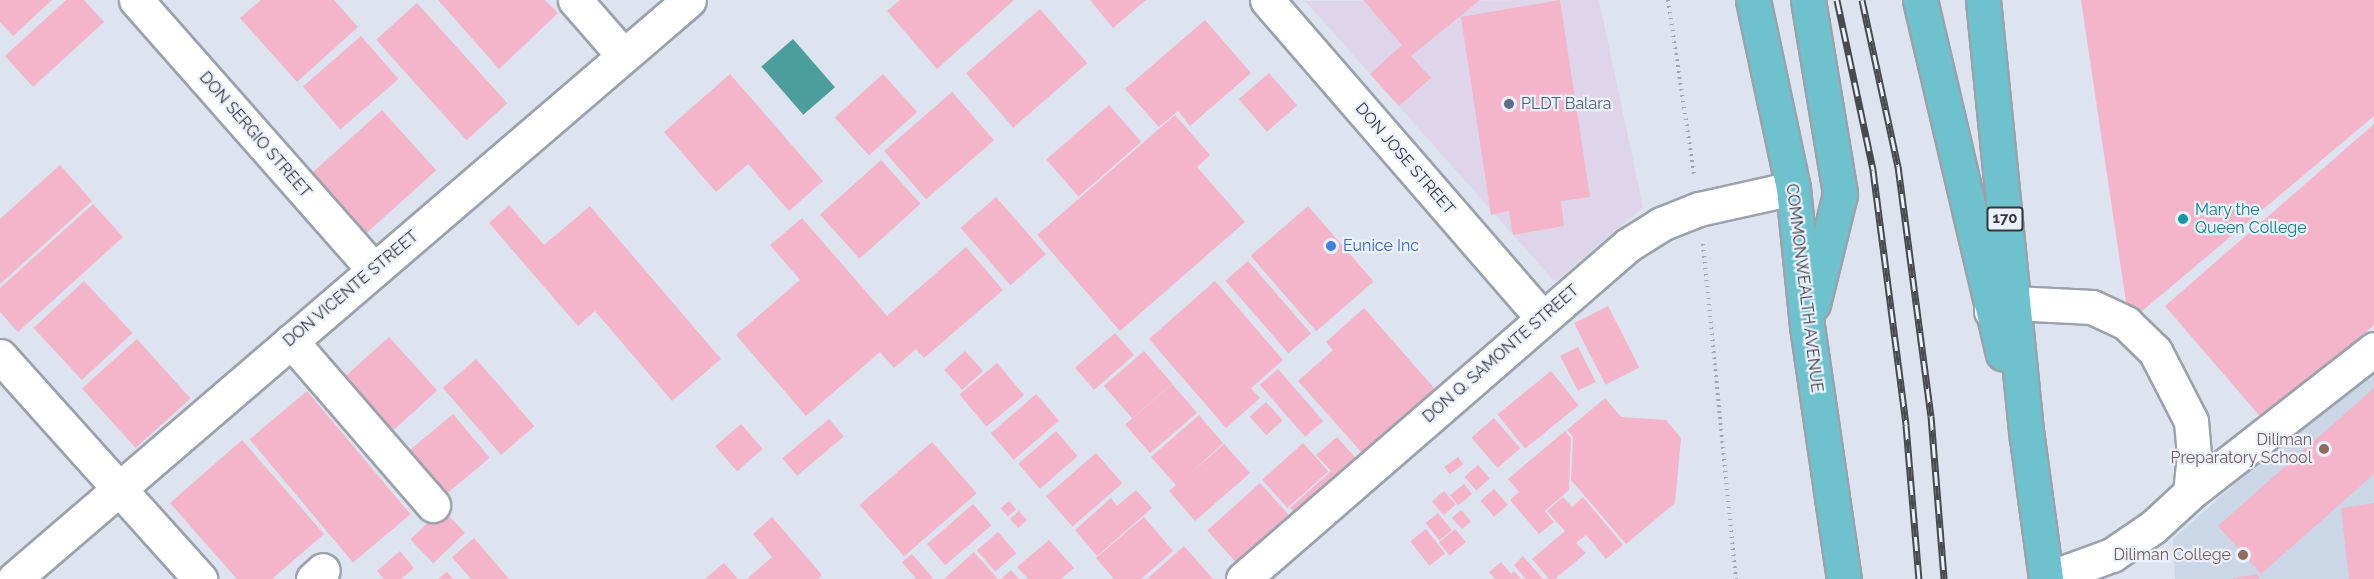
<!DOCTYPE html>
<style>
body{margin:0}
#map{position:relative;width:2374px;height:579px;overflow:hidden;background:#dde4ef;font-family:Raleway,sans-serif}
div>[style]{position:absolute}
.commercial>*{inset:0;background:#dfd5ea}
.built>*{inset:0;background:#cbd6e7}
.water>*{inset:0;background:#4c9e9e;transform-origin:0 0}
.building>*{inset:0;background:#f4b4ca;transform-origin:0 0}
.path>*{height:4px;margin-top:-2px;transform-origin:0;background:repeating-linear-gradient(90deg,#a0a6ae 0 1.5px,transparent 0 6px)}
.roads{filter:drop-shadow(2px 0 #9ba2ac) drop-shadow(-2px 0 #9ba2ac) drop-shadow(0 2px #9ba2ac) drop-shadow(0 -2px #9ba2ac)}
.minor>*{height:33px;margin:-16.5px;padding:0 16.5px;transform-origin:16.5px;border-radius:16.5px;background:#fff}
.major>*{height:33px;margin:-16.5px;padding:0 16.5px;transform-origin:16.5px;border-radius:16.5px;background:#6dc2cd}
.rail>*{height:7px;margin-top:-3.5px;transform-origin:0;background:repeating-linear-gradient(90deg,#eaf1fc 0 14px,#474a4f 0 28px);box-sizing:border-box;border-block:2px solid #474a4f}
.dots>*{width:16px;height:16px;translate:-50% -50%;box-sizing:border-box;border:3px solid #eaf1fc;border-radius:50%}
span{translate:-50% -50%;white-space:nowrap;text-align:center;line-height:1.15;-webkit-text-stroke:4.5px #eaf1fc;paint-order:stroke}
.shield-label span{padding:2px 4px;background:#eaf1fc;border:2px solid;border-radius:4px;-webkit-text-stroke-width:0}
.shield-label{font-size:15px;color:#34373b;font-weight:700}
.service-label{font-size:16px;color:#4e5e75}
.left{translate:0 -50%;text-align:left}
.street-label{font-size:16px;color:#34373b}
.culture-label{font-size:16px;color:#0d838f}
.shop-label{font-size:16px;color:#366cbe}
.education-label{font-size:16px;color:#785e54}
.right{translate:-100% -50%;text-align:right}
</style>
<div id="map">
<div class="commercial">
<i style="clip-path:polygon(1599px 0,1643px 207px,1555px 282px,1305px 1px)"></i>
</div>
<div class="built">
<i style="clip-path:polygon(2374px 360px,2374px 579px,2175px 579px,2173px 539px)"></i>
</div>
<div class="water">
<i style="left:793px;top:39px;width:64px;height:42px;rotate:49deg"></i>
</div>
<div class="building">
<i style="clip-path:polygon(0 0,52px 0,13px 36px,0 22px)"></i>
<i style="clip-path:polygon(66px 0,84px 0,104px 22px,33px 87px,5px 56px)"></i>
<i style="clip-path:polygon(261px 0,334px 0,358px 27px,297px 82px,240px 18px)"></i>
<i style="clip-path:polygon(438px 0,545px 0,558px 13px,499px 69px)"></i>
<i style="clip-path:polygon(900px 0,1014px 0,937px 69px,887px 11px)"></i>
<i style="clip-path:polygon(1090px 0,1146px 0,1113px 28px)"></i>
<i style="clip-path:polygon(1363px 0,1480px 0,1411px 56px,1431px 78px,1399px 106px,1370px 74px,1402px 45px)"></i>
<i style="clip-path:polygon(1560px 0,1590px 197px,1561px 201px,1564px 226px,1513px 235px,1509px 211px,1491px 215px,1461px 17px)"></i>
<i style="clip-path:polygon(2081px 0,2374px 0,2374px 116px,2129px 322px)"></i>
<i style="left:417px;top:3px;width:135px;height:55px;rotate:48deg"></i>
<i style="left:1040px;top:9px;width:72px;height:98px;rotate:49deg"></i>
<i style="clip-path:polygon(1205px 20px,1251px 73px,1190px 126px,1178px 111px,1159px 127px,1125px 89px)"></i>
<i style="left:361px;top:36px;width:57px;height:77px;rotate:49deg"></i>
<i style="left:1269px;top:73px;width:43px;height:40px;rotate:49deg"></i>
<i style="clip-path:polygon(730px 74px,823px 181px,789px 211px,748px 164px,716px 192px,664px 132px)"></i>
<i style="left:883px;top:74px;width:51px;height:65px;rotate:48deg"></i>
<i style="left:952px;top:92px;width:64px;height:90px;rotate:49deg"></i>
<i style="left:1109px;top:105px;width:49px;height:83px;rotate:49deg"></i>
<i style="left:382px;top:110px;width:81px;height:96px;rotate:48deg"></i>
<i style="clip-path:polygon(1175px 115px,1210px 155px,1197px 167px,1245px 222px,1120px 331px,1037px 235px)"></i>
<i style="clip-path:polygon(2374px 124px,2374px 325px,2264px 421px,2165px 306px)"></i>
<i style="left:881px;top:160px;width:59px;height:82px;rotate:48deg"></i>
<i style="clip-path:polygon(60px 165px,92px 201px,0 284px,0 219px)"></i>
<i style="left:996px;top:197px;width:76px;height:47px;rotate:49deg"></i>
<i style="clip-path:polygon(93px 204px,123px 237px,18px 332px,0 312px,0 288px)"></i>
<i style="clip-path:polygon(509px 205px,544px 245px,590px 206px,721px 359px,672px 401px,595px 311px,578px 326px,489px 223px)"></i>
<i style="left:1308px;top:206px;width:100px;height:76px;rotate:49deg"></i>
<i style="clip-path:polygon(802px 218px,887px 316px,966px 247px,1003px 290px,924px 358px,916px 349px,894px 368px,880px 352px,806px 416px,736px 335px,800px 280px,770px 245px)"></i>
<i style="left:1248px;top:261px;width:96px;height:30px;rotate:49deg"></i>
<i style="left:84px;top:281px;width:71px;height:69px;rotate:47deg"></i>
<i style="clip-path:polygon(1215px 281px,1283px 360px,1251px 388px,1260px 398px,1226px 428px,1149px 339px)"></i>
<i style="left:1608px;top:306px;width:69px;height:38px;rotate:63deg"></i>
<i style="clip-path:polygon(1364px 308px,1441px 396px,1397px 435px,1391px 428px,1363px 454px,1298px 381px,1333px 350px,1326px 342px)"></i>
<i style="left:1115px;top:333px;width:29px;height:53px;rotate:49deg"></i>
<i style="left:389px;top:337px;width:72px;height:69px;rotate:48deg"></i>
<i style="left:137px;top:339px;width:80px;height:74px;rotate:48deg"></i>
<i style="left:1578px;top:347px;width:39px;height:20px;rotate:63deg"></i>
<i style="left:965px;top:351px;width:27px;height:28px;rotate:48deg"></i>
<i style="left:1144px;top:351px;width:43px;height:53px;rotate:49deg"></i>
<i style="left:476px;top:359px;width:89px;height:44px;rotate:49deg"></i>
<i style="left:997px;top:363px;width:42px;height:49px;rotate:50deg"></i>
<i style="left:1278px;top:369px;width:69px;height:24px;rotate:49deg"></i>
<i style="left:1551px;top:371px;width:44px;height:69px;rotate:51deg"></i>
<i style="left:1172px;top:384px;width:38px;height:62px;rotate:49deg"></i>
<i style="clip-path:polygon(2374px 388px,2374px 474px,2261px 574px,2218px 526px)"></i>
<i style="left:307px;top:391px;width:161px;height:75px;rotate:50deg"></i>
<i style="left:1036px;top:394px;width:35px;height:60px;rotate:49deg"></i>
<i style="clip-path:polygon(1605px 398px,1621px 417px,1666px 420px,1681px 438px,1675px 503px,1626px 544px,1571px 480px,1573px 437px,1567px 430px)"></i>
<i style="left:1266px;top:402px;width:25px;height:22px;rotate:48deg"></i>
<i style="left:453px;top:414px;width:57px;height:60px;rotate:50deg"></i>
<i style="clip-path:polygon(1199px 415px,1223px 443px,1192px 472px,1224px 444px,1250px 473px,1195px 521px,1169px 491px,1176px 485px,1151px 457px)"></i>
<i style="left:1494px;top:418px;width:40px;height:30px;rotate:49deg"></i>
<i style="left:829px;top:419px;width:23px;height:61px;rotate:50deg"></i>
<i style="left:741px;top:424px;width:33px;height:34px;rotate:49deg"></i>
<i style="left:1056px;top:431px;width:33px;height:50px;rotate:49deg"></i>
<i style="clip-path:polygon(1565px 431px,1571px 438px,1569px 490px,1545px 511px,1554px 522px,1539px 534px,1510px 500px,1519px 492px,1508px 479px)"></i>
<i style="clip-path:polygon(1337px 437px,1366px 470px,1305px 524px,1290px 508px,1331px 471px,1316px 455px)"></i>
<i style="clip-path:polygon(242px 440px,324px 534px,272px 579px,237px 579px,170px 503px)"></i>
<i style="left:932px;top:442px;width:68px;height:96px;rotate:49deg"></i>
<i style="left:1303px;top:443px;width:38px;height:55px;rotate:48deg"></i>
<i style="left:1096px;top:453px;width:40px;height:66px;rotate:49deg"></i>
<i style="left:1458px;top:457px;width:9px;height:17px;rotate:54deg"></i>
<i style="left:1478px;top:465px;width:18px;height:18px;rotate:49deg"></i>
<i style="left:1260px;top:483px;width:59px;height:71px;rotate:48deg"></i>
<i style="left:1464px;top:484px;width:13px;height:18px;rotate:51deg"></i>
<i style="left:1494px;top:489px;width:21px;height:18px;rotate:49deg"></i>
<i style="clip-path:polygon(1136px 490px,1152px 508px,1097px 556px,1075px 530px,1111px 498px,1117px 506px)"></i>
<i style="left:1444px;top:491px;width:18px;height:16px;rotate:49deg"></i>
<i style="clip-path:polygon(1563px 497px,1572px 507px,1583px 497px,1623px 545px,1606px 559px,1586px 535px,1576px 543px,1586px 553px,1555px 579px,1549px 579px,1532px 559px,1565px 531px,1547px 511px)"></i>
<i style="left:1009px;top:501px;width:11px;height:11px;rotate:49deg"></i>
<i style="clip-path:polygon(2374px 503px,2374px 579px,2349px 579px,2341px 508px)"></i>
<i style="left:973px;top:504px;width:28px;height:61px;rotate:49deg"></i>
<i style="left:442px;top:509px;width:33px;height:44px;rotate:46deg"></i>
<i style="left:1461px;top:510px;width:15px;height:12px;rotate:48deg"></i>
<i style="left:1019px;top:511px;width:12px;height:12px;rotate:48deg"></i>
<i style="left:1438px;top:513px;width:22px;height:16px;rotate:51deg"></i>
<i style="clip-path:polygon(772px 517px,822px 575px,818px 579px,747px 579px,772px 557px,753px 534px)"></i>
<i style="clip-path:polygon(1144px 517px,1173px 551px,1141px 579px,1114px 579px,1096px 558px)"></i>
<i style="left:1426px;top:529px;width:31px;height:20px;rotate:52deg"></i>
<i style="left:1455px;top:529px;width:17px;height:21px;rotate:50deg"></i>
<i style="left:998px;top:532px;width:28px;height:28px;rotate:49deg"></i>
<i style="clip-path:polygon(474px 538px,509px 579px,471px 579px,452px 557px)"></i>
<i style="clip-path:polygon(1049px 540px,1074px 568px,1061px 579px,1028px 579px,1017px 567px)"></i>
<i style="clip-path:polygon(1184px 546px,1213px 579px,1147px 579px)"></i>
<i style="clip-path:polygon(400px 551px,414px 568px,401px 579px,384px 579px,377px 571px)"></i>
<i style="clip-path:polygon(974px 552px,998px 579px,944px 579px)"></i>
<i style="clip-path:polygon(912px 554px,933px 578px,931px 579px,916px 579px,902px 562px)"></i>
<i style="clip-path:polygon(1523px 556px,1543px 579px,1526px 579px,1514px 565px)"></i>
<i style="clip-path:polygon(1501px 562px,1511px 574px,1514px 571px,1521px 579px,1495px 579px,1489px 572px)"></i>
<i style="clip-path:polygon(724px 563px,738px 579px,705px 579px)"></i>
<i style="clip-path:polygon(1011px 570px,1019px 579px,1001px 579px)"></i>
<i style="clip-path:polygon(447px 572px,453px 579px,438px 579px)"></i>
<i style="clip-path:polygon(2258px 574px,2259px 579px,2233px 579px,2233px 578px)"></i>
</div>
<div class="path">
<i style="left:1668px;top:0;width:176px;rotate:81.5deg"></i>
<i style="left:1703px;top:244px;width:337px;rotate:84.4deg"></i>
</div>
<div class="roads">
<div class="minor">
<i style="left:136px;top:0;width:360px;rotate:48.6deg"></i>
<i style="left:575px;top:0;width:73px;rotate:48.9deg"></i>
<i style="left:1267px;top:0;width:420px;rotate:49.1deg"></i>
<i style="left:1991px;top:311px;width:23px;rotate:-20deg"></i>
<i style="left:2013px;top:303px;width:79px;rotate:2.9deg"></i>
<i style="left:2092px;top:307px;width:38px;rotate:25deg"></i>
<i style="left:2126px;top:323px;width:40px;rotate:44deg"></i>
<i style="left:2155px;top:351px;width:79px;rotate:62.8deg"></i>
<i style="left:2191px;top:421px;width:34px;rotate:85deg"></i>
<i style="left:2194px;top:455px;width:38px;rotate:96deg"></i>
<i style="left:2190px;top:493px;width:50px;rotate:137.4deg"></i>
<i style="left:2153px;top:527px;width:50px;rotate:145.7deg"></i>
<i style="left:2112px;top:555px;width:70px;rotate:160deg"></i>
<i style="left:291px;top:341px;width:217px;rotate:49.1deg"></i>
<i style="left:0;top:356px;width:300px;rotate:48.1deg"></i>
<i style="left:2190px;top:493px;width:234px;rotate:-38deg"></i>
<i style="left:14px;top:579px;width:889px;rotate:-40.62deg"></i>
<i style="left:313px;top:579px;width:13px;rotate:-42deg"></i>
<i style="left:1243px;top:579px;width:510px;rotate:-40.94deg"></i>
<i style="left:1628px;top:245px;width:39px;rotate:-32deg"></i>
<i style="left:1661px;top:224px;width:41px;rotate:-21.5deg"></i>
<i style="left:1699px;top:209px;width:96px;rotate:-12.6deg"></i>
</div>
<div class="major">
<i style="left:1753px;top:0;width:192px;rotate:78deg"></i>
<i style="left:1793px;top:188px;width:139px;rotate:84.2deg"></i>
<i style="left:1807px;top:326px;width:256px;rotate:81.7deg"></i>
<i style="left:1808px;top:0;width:197px;rotate:80.6deg"></i>
<i style="left:1840px;top:194px;width:113px;rotate:103.8deg"></i>
<i style="left:1920px;top:0;width:363px;rotate:76.8deg"></i>
<i style="left:1983px;top:0;width:440px;rotate:84.3deg"></i>
<i style="left:2027px;top:438px;width:142px;rotate:82.3deg"></i>
</div>
</div>
<div class="rail">
<i style="left:1837px;top:0;width:174px;rotate:78deg"></i>
<i style="left:1873px;top:170px;width:257px;rotate:82.6deg"></i>
<i style="left:1906px;top:425px;width:155px;rotate:85.2deg"></i>
<i style="left:1862px;top:0;width:170px;rotate:77.8deg"></i>
<i style="left:1898px;top:166px;width:252px;rotate:82.5deg"></i>
<i style="left:1931px;top:416px;width:164px;rotate:85.4deg"></i>
</div>
<div class="dots">
<i style="left:1509px;top:104px;background:#5c6f8a"></i>
<i style="left:2183px;top:219px;background:#0f9aa8"></i>
<i style="left:1331px;top:246px;background:#3f7fe0"></i>
<i style="left:2324px;top:449px;background:#8d6e63"></i>
<i style="left:2243px;top:555px;background:#8d6e63"></i>
</div>
<div class="shield-label">
<span style="left:2005px;top:219px">170</span>
</div>
<div class="service-label">
<span class="left" style="left:1521px;top:104px">PLDT Balara</span>
</div>
<div class="street-label">
<span style="left:255px;top:135px;rotate:49deg">DON SERGIO STREET</span>
<span style="left:1405px;top:159px;rotate:49deg">DON JOSE STREET</span>
<span style="left:1804px;top:288px;rotate:83deg">COMMONWEALTH AVENUE</span>
<span style="left:351px;top:289px;rotate:-40deg">DON VICENTE STREET</span>
<span style="left:1501px;top:354px;rotate:-41deg">DON Q. SAMONTE STREET</span>
</div>
<div class="culture-label">
<span class="left" style="left:2195px;top:219px">Mary the<br>Queen College</span>
</div>
<div class="shop-label">
<span class="left" style="left:1343px;top:246px">Eunice Inc</span>
</div>
<div class="education-label">
<span class="right" style="left:2312px;top:449px">Diliman<br>Preparatory School</span>
<span class="right" style="left:2231px;top:555px">Diliman College</span>
</div>
</div>
